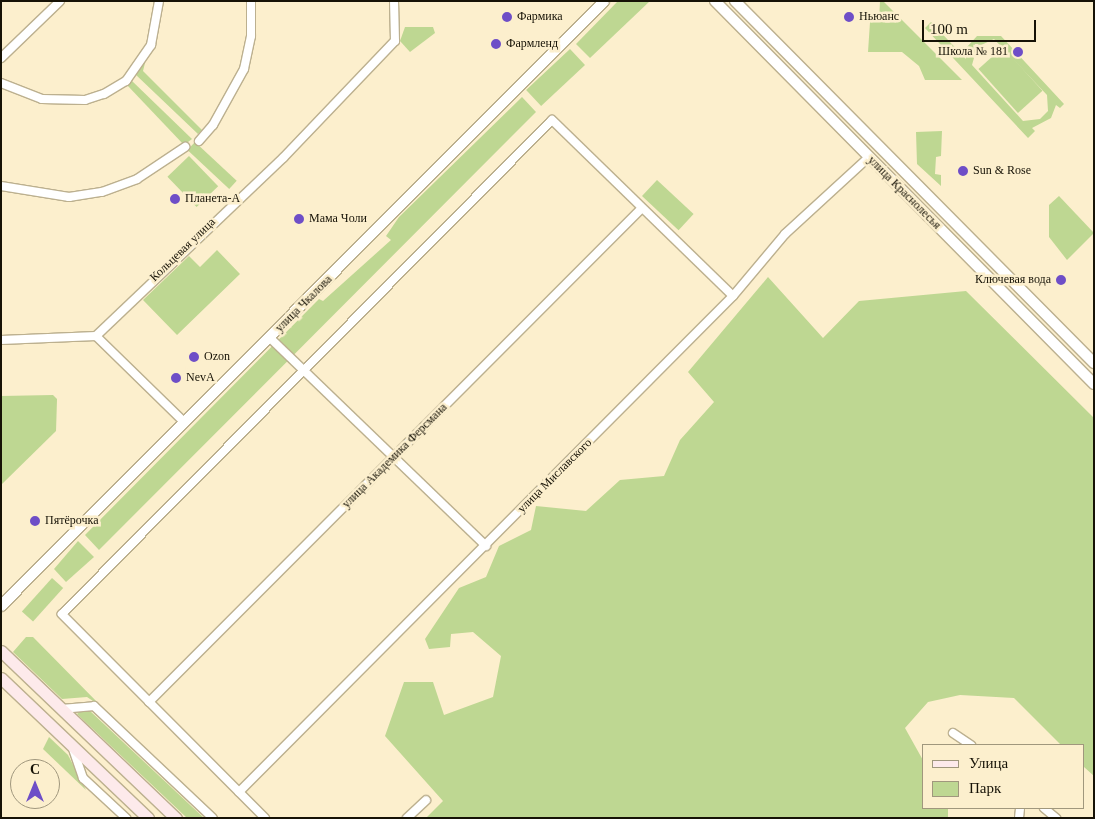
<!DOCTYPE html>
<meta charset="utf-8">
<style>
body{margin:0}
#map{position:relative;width:1095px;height:819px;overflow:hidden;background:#fcefcd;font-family:"Times New Roman",serif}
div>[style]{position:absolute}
.green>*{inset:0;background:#bed792;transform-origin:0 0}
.roads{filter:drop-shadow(1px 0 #bcb08f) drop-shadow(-1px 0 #bcb08f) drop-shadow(0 1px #bcb08f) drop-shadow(0 -1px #bcb08f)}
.minor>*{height:8px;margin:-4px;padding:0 4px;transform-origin:4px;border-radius:4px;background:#fff}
.tertiary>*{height:10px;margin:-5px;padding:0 5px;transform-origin:5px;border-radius:5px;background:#fff}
.secondary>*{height:11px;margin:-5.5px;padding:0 5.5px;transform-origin:5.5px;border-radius:5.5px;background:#fdeaeb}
.dots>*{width:14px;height:14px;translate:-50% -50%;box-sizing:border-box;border:2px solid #fcefcd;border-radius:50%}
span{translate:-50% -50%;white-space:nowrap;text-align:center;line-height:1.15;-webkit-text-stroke:5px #fcefcd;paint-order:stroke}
.poi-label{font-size:12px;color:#161206}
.left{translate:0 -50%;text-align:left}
.right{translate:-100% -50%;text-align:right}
.street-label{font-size:12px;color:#161206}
.frame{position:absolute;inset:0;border:2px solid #161206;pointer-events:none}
.legend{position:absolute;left:922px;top:744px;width:162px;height:65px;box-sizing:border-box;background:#fcefcd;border:1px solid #a0977d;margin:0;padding:6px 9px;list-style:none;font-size:15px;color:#161206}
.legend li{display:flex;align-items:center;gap:10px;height:25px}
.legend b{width:25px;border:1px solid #a0977d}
.north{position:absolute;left:10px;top:759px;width:50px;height:50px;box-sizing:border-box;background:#fcefcd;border:1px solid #a0977d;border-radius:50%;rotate:0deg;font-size:14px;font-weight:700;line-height:20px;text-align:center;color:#161206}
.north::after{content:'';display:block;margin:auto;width:18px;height:22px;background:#6e4ec7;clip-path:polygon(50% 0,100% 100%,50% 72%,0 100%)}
.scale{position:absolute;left:922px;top:20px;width:114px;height:22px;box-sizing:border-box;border:2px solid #161206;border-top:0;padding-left:6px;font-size:15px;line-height:18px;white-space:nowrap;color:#161206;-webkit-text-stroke:4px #fcefcd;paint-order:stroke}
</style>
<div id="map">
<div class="green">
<i style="clip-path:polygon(618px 1px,650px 1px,590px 58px,576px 44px)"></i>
<i style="clip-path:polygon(880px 1px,883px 1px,962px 80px,925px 80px,919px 66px,902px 52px,868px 52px,870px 22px,879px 22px)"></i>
<i style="clip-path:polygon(evenodd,931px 22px,966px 59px,967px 47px,977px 36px,1001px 36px,1064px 104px,1060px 108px,1056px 105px,1051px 118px,1032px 128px,1035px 131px,1028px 138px,925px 28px,931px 22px,994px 39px,1047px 95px,1048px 111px,1040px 119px,1023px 121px,972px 65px,977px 47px,994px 39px)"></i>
<i style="clip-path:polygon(405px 27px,433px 27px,435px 33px,410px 52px,400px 41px)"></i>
<i style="left:1003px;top:47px;width:59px;height:33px;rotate:48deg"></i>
<i style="left:570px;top:49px;width:22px;height:60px;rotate:47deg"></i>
<i style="clip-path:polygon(146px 59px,143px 71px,202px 130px,198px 134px,135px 74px)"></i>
<i style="clip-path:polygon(131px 80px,192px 139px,184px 145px,127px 85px)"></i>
<i style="clip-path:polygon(522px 97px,536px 112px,99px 550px,85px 535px,319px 299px,323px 301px,391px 240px,386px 236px,399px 217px)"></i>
<i style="clip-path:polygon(942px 131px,941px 156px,936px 157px,935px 174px,941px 175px,941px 186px,917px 164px,916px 132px)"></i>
<i style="left:195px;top:142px;width:57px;height:11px;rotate:43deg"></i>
<i style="left:189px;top:156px;width:42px;height:30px;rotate:46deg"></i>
<i style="left:657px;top:180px;width:50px;height:22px;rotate:43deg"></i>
<i style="clip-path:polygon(1059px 196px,1094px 233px,1067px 260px,1049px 237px,1049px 205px)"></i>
<i style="clip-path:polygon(217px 250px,240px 274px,177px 335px,143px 300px,189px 256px,200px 267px)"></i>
<i style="clip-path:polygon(768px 277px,823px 338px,859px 301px,966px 291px,1094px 418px,1094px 776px,1084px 767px,1084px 745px,1061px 745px,1014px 698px,960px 695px,928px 702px,905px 728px,924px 762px,924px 808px,948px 808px,948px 818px,426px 818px,443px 801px,385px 736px,404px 682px,433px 682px,444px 715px,493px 697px,501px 656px,473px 632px,451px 634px,450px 647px,429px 649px,425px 639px,459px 588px,486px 577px,499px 546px,531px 530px,536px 506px,586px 511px,620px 480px,664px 476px,680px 440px,714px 402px,688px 372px)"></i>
<i style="clip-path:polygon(53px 395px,57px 399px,56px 431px,1px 485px,1px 396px)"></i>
<i style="clip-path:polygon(78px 541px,94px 557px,66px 582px,54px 569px)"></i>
<i style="left:52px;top:578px;width:15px;height:45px;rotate:42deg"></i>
<i style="clip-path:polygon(26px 637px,33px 637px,102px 707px,87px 697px,62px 699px,13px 652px)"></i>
<i style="clip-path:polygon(83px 709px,89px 710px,204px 818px,187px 818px,77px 714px)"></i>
<i style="clip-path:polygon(49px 737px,68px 755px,86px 790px,43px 749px)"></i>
</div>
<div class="roads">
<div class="minor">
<i style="left:1px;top:58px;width:82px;rotate:-44deg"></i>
<i style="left:1px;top:83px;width:44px;rotate:21.3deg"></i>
<i style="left:42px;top:99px;width:43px;rotate:1.3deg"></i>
<i style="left:85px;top:100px;width:20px;rotate:-18deg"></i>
<i style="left:104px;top:94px;width:26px;rotate:-31deg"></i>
<i style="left:126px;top:81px;width:44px;rotate:-55.2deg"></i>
<i style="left:151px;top:45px;width:45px;rotate:-79.7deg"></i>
<i style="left:199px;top:141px;width:21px;rotate:-49deg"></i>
<i style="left:213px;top:125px;width:64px;rotate:-61deg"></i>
<i style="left:244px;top:69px;width:34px;rotate:-78deg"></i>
<i style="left:251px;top:36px;width:35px;rotate:-90deg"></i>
<i style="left:1px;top:186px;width:69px;rotate:9.2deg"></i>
<i style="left:69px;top:197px;width:33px;rotate:-9deg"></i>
<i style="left:102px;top:192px;width:37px;rotate:-20deg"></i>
<i style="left:137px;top:179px;width:58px;rotate:-33.7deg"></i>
<i style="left:96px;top:336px;width:124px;rotate:44.3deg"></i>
<i style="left:270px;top:338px;width:300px;rotate:43.9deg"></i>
<i style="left:1px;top:340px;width:95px;rotate:-2.4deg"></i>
<i style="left:96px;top:336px;width:258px;rotate:-43.6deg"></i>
<i style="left:283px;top:158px;width:162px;rotate:-46.3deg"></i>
<i style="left:395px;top:41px;width:40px;rotate:-91.4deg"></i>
<i style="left:149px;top:702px;width:697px;rotate:-45.06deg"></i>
<i style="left:61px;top:709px;width:33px;rotate:-5deg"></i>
<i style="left:94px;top:706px;width:163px;rotate:43.3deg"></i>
<i style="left:953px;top:733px;width:22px;rotate:34deg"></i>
<i style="left:73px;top:749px;width:31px;rotate:71deg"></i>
<i style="left:83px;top:778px;width:59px;rotate:42.9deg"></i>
<i style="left:239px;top:792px;width:700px;rotate:-45.12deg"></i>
<i style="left:733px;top:296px;width:81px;rotate:-50deg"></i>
<i style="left:785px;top:234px;width:113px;rotate:-42.5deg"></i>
<i style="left:1044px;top:808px;width:16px;rotate:40deg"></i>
<i style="left:265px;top:818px;width:288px;rotate:-134.9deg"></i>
<i style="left:62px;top:614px;width:696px;rotate:-45.23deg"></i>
<i style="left:552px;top:120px;width:252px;rotate:44.2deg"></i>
<i style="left:407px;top:818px;width:26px;rotate:-43deg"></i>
<i style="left:1019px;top:818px;width:10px;rotate:-84deg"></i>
</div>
<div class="tertiary">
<i style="left:715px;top:1px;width:539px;rotate:45.3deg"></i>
<i style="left:735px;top:1px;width:510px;rotate:45.24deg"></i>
<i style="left:1px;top:606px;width:854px;rotate:-45.09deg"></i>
</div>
<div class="secondary">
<i style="left:1px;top:651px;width:242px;rotate:43.7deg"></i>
<i style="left:1px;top:678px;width:203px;rotate:43.6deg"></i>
</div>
</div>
<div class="dots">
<i style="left:507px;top:17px;background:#6e4ec7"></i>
<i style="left:849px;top:17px;background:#6e4ec7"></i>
<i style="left:496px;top:44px;background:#6e4ec7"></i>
<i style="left:1018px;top:52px;background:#6e4ec7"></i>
<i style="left:963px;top:171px;background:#6e4ec7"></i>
<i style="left:175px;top:199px;background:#6e4ec7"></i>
<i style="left:299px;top:219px;background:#6e4ec7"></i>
<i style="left:1061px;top:280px;background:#6e4ec7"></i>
<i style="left:194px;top:357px;background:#6e4ec7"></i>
<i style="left:176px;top:378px;background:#6e4ec7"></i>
<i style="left:35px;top:521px;background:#6e4ec7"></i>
</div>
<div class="poi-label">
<span class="left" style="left:517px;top:17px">Фармика</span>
<span class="left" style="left:859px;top:17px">Ньюанс</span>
<span class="left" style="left:506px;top:44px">Фармленд</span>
<span class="right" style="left:1008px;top:52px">Школа № 181</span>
<span class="left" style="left:973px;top:171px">Sun &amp; Rose</span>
<span class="left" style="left:185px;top:199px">Планета-А</span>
<span class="left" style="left:309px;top:219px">Мама Чоли</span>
<span class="right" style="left:1051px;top:280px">Ключевая вода</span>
<span class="left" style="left:204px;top:357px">Ozon</span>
<span class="left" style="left:186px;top:378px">NevA</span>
<span class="left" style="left:45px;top:521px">Пятёрочка</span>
</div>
<div class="street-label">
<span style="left:904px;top:193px;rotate:45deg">улица Краснолесья</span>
<span style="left:183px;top:250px;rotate:-44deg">Кольцевая улица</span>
<span style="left:304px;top:304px;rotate:-45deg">улица Чкалова</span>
<span style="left:395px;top:456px;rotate:-45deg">улица Академика Ферсмана</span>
<span style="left:555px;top:476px;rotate:-45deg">улица Миславского</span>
</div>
<div class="frame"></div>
<ul class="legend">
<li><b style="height:6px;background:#fdeaeb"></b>Улица</li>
<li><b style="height:14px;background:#bed792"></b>Парк</li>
</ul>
<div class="north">С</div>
<div class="scale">100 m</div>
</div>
